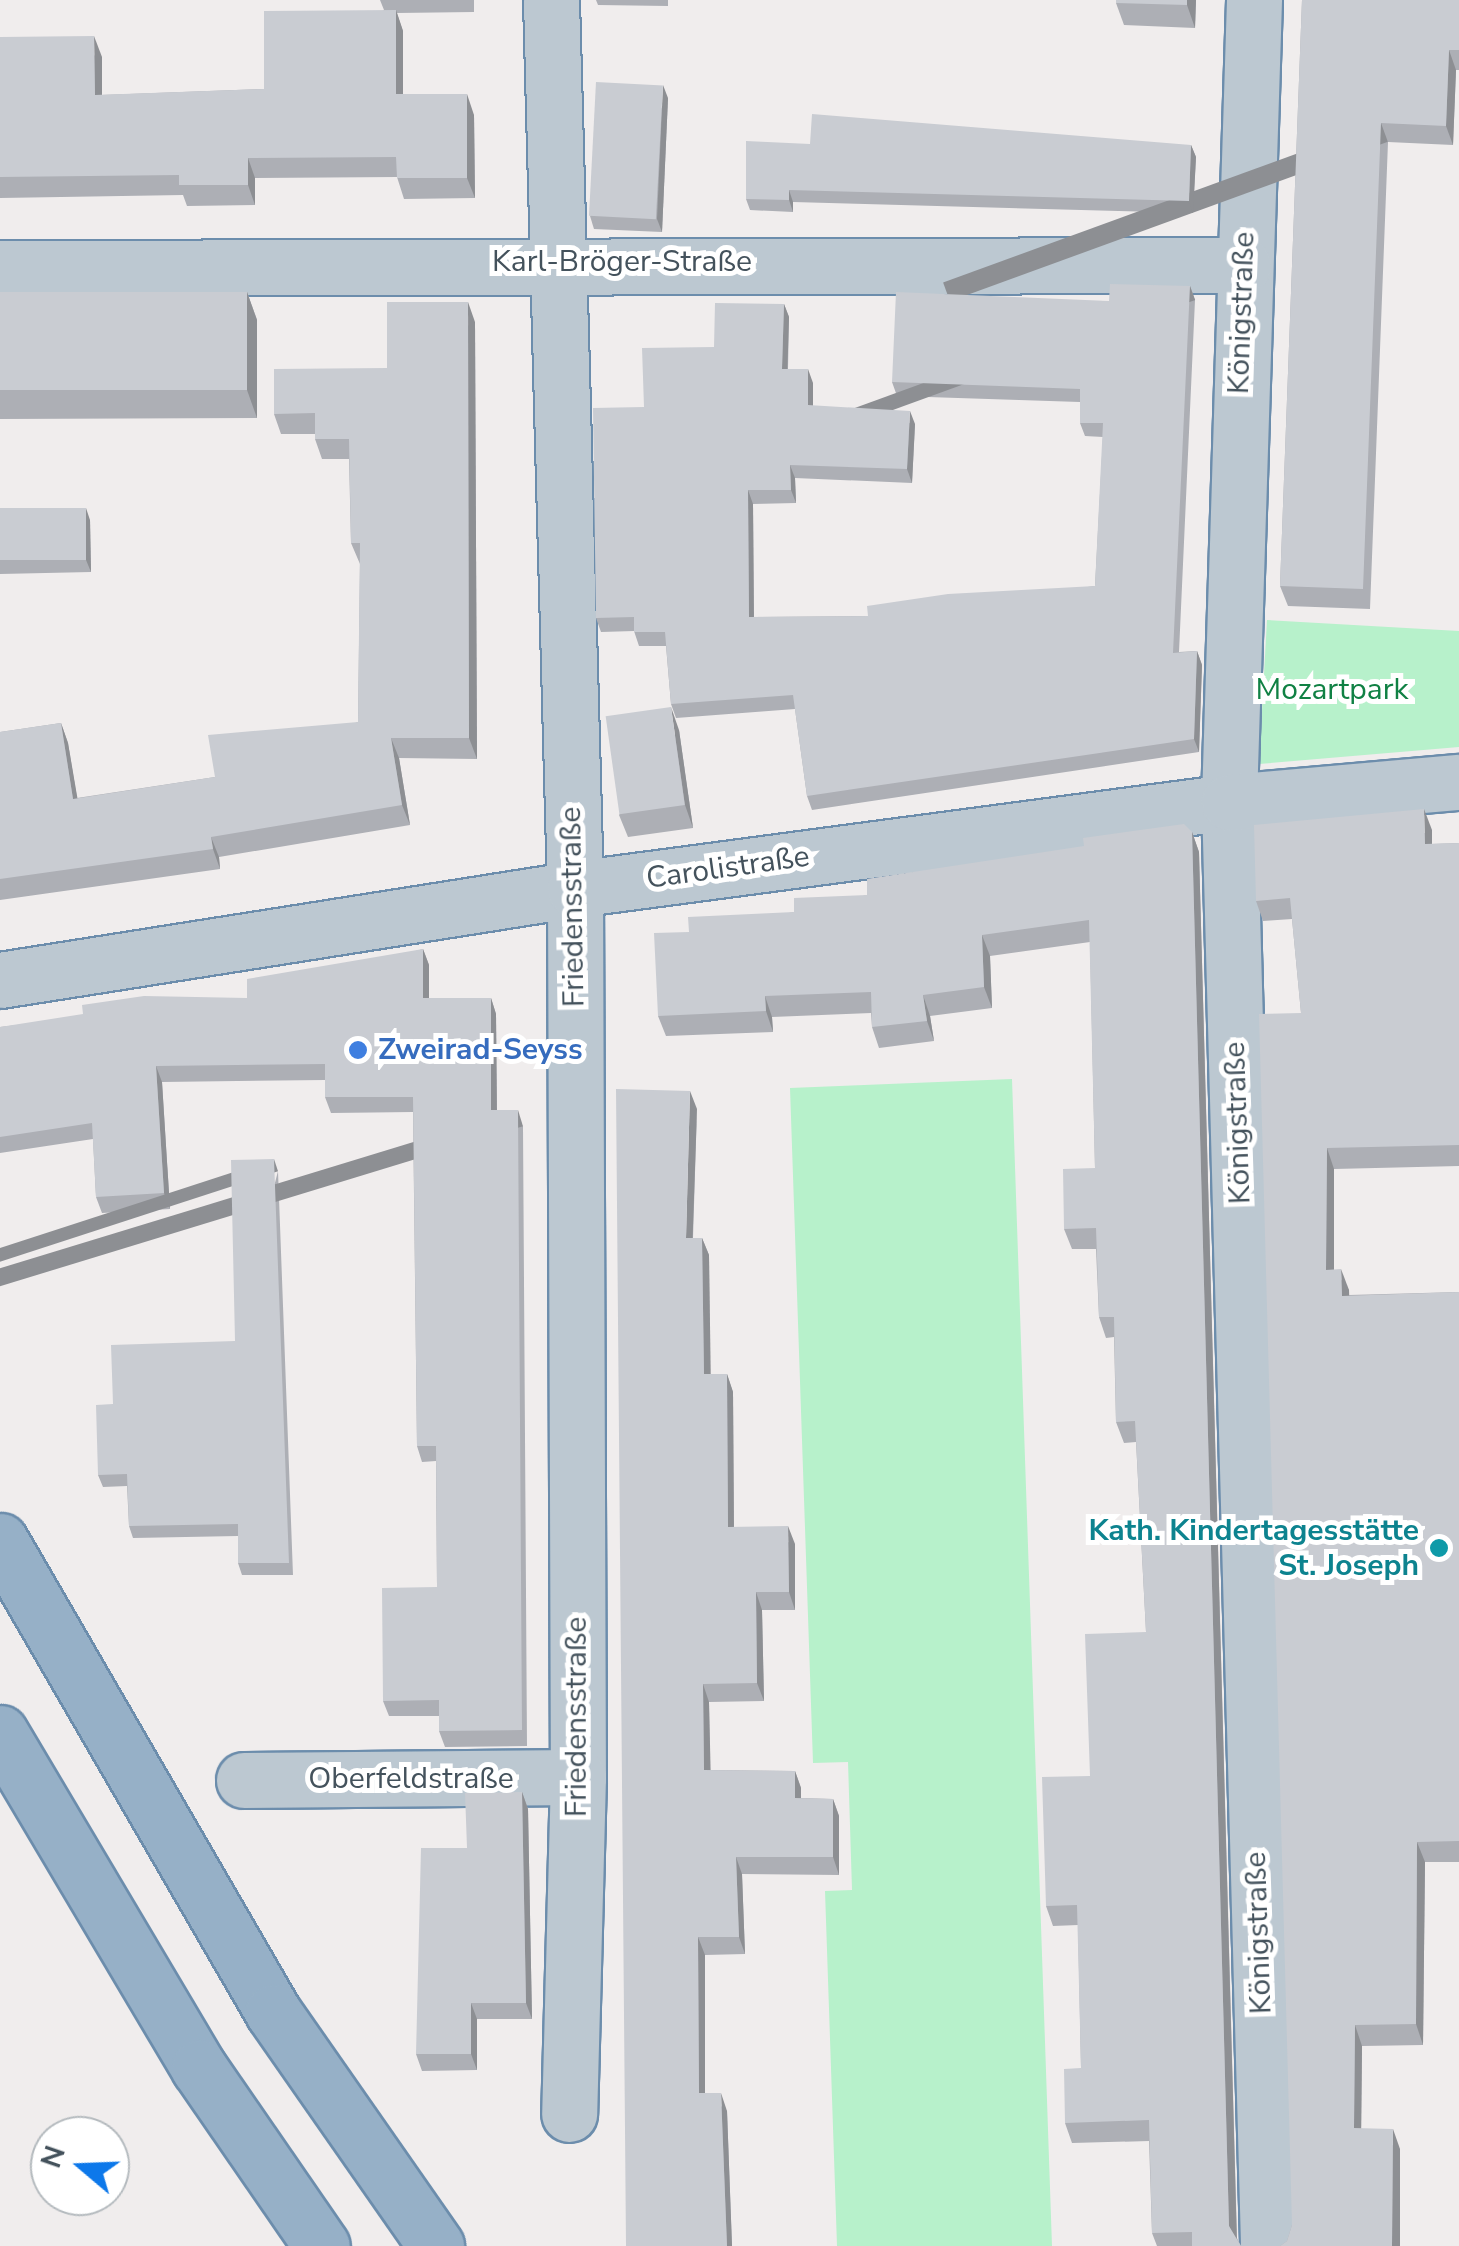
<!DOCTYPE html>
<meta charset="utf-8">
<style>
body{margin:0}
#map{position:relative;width:1459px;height:2246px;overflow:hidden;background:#f0eded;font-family:"Nunito Sans",sans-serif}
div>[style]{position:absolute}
.green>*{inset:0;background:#b7f1cb}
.roads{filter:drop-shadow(2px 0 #6c8dac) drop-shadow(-2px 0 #6c8dac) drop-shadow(0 2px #6c8dac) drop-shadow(0 -2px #6c8dac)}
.minor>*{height:55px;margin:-27.5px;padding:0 27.5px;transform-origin:27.5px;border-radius:27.5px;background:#bcc8d1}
.trunk>*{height:55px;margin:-27.5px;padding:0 27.5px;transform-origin:27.5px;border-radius:27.5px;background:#96b0c7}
.wall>*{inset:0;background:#adafb5}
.shaded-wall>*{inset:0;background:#8d8f93;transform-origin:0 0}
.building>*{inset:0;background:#c9ccd2;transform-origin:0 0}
.dots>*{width:28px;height:28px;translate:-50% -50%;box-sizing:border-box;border:5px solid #fff;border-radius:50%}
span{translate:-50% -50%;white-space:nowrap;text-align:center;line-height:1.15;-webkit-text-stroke:10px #fff;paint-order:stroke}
.street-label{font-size:30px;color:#44525c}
.park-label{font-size:30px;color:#108144}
.shop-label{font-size:30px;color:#366cbe;font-weight:700}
.left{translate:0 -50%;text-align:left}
.culture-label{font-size:30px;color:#0d838f;font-weight:700}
.right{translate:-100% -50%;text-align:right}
.north{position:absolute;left:30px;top:2116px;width:100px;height:100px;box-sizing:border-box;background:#fff;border:2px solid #b4babe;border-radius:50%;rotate:289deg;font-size:28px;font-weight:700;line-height:40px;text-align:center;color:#44525c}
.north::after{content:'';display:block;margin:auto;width:35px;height:45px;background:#0d78ea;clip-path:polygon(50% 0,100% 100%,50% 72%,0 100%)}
</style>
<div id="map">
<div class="green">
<i style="clip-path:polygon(1267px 620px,1459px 631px,1459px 747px,1259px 764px)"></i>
<i style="clip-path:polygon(1012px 1079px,1052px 2246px,837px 2246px,825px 1891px,852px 1890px,848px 1762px,813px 1763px,790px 1088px)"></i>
</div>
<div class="roads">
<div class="minor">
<i style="left:551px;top:0;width:889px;rotate:88.45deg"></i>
<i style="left:575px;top:889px;width:888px;rotate:89.81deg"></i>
<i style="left:578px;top:1777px;width:337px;rotate:91.5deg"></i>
<i style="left:1254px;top:0;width:802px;rotate:91.79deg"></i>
<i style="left:1229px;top:802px;width:1445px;rotate:88.45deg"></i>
<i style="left:0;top:268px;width:1243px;rotate:-0.14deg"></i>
<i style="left:0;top:980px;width:582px;rotate:-8.99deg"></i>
<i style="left:575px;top:889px;width:660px;rotate:-7.58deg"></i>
<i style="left:1229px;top:802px;width:231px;rotate:-5deg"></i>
<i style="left:244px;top:1780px;width:334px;rotate:-0.5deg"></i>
</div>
<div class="trunk">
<i style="left:0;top:1541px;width:544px;rotate:59.9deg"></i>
<i style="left:273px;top:2012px;width:285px;rotate:55.1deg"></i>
<i style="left:0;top:1733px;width:390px;rotate:59.3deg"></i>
<i style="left:199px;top:2068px;width:216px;rotate:55.4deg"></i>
</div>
</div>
<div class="wall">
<i style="clip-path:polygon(380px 0,474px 0,474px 12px,397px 13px,403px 31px,403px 94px,474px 115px,475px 198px,404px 199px,397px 177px,255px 178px,255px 205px,187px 206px,183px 195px,0 198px,0 37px,102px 57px,102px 95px,264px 89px,384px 10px)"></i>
<i style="clip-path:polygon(596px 0,668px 0,668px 6px,598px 5px)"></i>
<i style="clip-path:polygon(1196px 0,1195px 28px,1124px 25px,1116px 3px)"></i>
<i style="clip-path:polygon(1302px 0,1459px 0,1459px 70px,1456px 70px,1453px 145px,1388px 142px,1370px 609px,1288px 606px,1280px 586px)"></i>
<i style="clip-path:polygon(668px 98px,662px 232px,594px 229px,590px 216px)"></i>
<i style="clip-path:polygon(810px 144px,1191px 145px,1196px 157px,1193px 213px,793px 202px,793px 212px,750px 210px,746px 199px)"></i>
<i style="clip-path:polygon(1190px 286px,1195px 300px,1179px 652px,1197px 651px,1202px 665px,1199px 752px,812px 810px,807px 796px,795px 709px,676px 718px,671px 704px,666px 646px,639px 646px,634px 631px,601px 632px,596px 618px,644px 407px,714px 347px,784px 304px,789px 317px,788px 369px,813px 383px,813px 406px,915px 424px,912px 483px,795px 478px,796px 503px,753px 504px,754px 617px,868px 616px,1095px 586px,1103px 437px,1085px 436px,1080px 423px,1080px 402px,897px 396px,892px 382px,1109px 301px)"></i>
<i style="clip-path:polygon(247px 292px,257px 320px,257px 418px,0 419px,0 293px)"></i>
<i style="clip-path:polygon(475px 322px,477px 759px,399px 758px,410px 825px,219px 857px,220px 869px,0 900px,0 732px,61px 723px,68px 743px,77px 798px,215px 777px,358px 722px,360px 564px,351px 543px,349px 459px,322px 459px,315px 439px,315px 434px,281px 434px,274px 414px,387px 368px)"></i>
<i style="clip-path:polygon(0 511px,90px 520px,91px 572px,0 574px)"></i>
<i style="clip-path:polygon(679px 730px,693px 828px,628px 837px,619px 815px)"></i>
<i style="clip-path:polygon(1432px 830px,1432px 844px,1459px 843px,1459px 1166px,1334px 1169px,1334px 1270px,1349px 1290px,1349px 1295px,1459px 1292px,1459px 1862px,1425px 1862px,1423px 2045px,1362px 2046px,1361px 2129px,1400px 2149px,1400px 2246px,1280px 2246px,1287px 2241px,1292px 2225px,1301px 1013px,1292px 919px,1263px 921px,1256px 901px)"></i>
<i style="clip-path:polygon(1192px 832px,1199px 852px,1237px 2238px,1241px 2246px,1157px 2246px,1152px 2233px,1149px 2141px,1072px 2143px,1065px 2123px,1081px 2068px,1078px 1925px,1053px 1926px,1046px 1906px,1090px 1776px,1146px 1632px,1136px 1442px,1124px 1443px,1116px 1422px,1114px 1337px,1106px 1338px,1099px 1317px,1096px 1249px,1072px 1249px,1064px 1229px,1095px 1168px,1090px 942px,990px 956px,992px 1008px,930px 1016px,934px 1041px,879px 1048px,872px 1027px,871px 1013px,772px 1017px,773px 1032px,666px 1036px,658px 1016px,689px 932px,794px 912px,867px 895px)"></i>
<i style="clip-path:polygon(423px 949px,429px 965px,429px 998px,491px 998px,496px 1014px,497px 1110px,523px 1126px,527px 1746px,445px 1747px,439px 1731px,439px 1716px,389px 1716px,383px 1701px,437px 1587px,436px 1461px,422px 1462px,417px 1446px,413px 1112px,331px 1113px,325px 1097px,325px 1080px,162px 1082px,170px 1209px,102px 1213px,96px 1197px,93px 1139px,0 1153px,0 1027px,247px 998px)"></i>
<i style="clip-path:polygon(697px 1109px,693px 1238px,702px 1238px,709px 1255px,710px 1374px,727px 1374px,733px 1392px,734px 1527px,795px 1544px,795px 1610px,762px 1610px,764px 1701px,709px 1702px,710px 1770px,795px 1771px,801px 1788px,801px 1798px,833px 1799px,839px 1816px,839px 1875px,742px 1874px,745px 1954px,705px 1955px,705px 2093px,727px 2111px,732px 2246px,626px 2246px)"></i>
<i style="clip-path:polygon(278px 1171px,293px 1575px,242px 1575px,238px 1563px,238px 1536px,133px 1538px,129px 1526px,127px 1486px,103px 1487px,98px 1475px,113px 1404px,235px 1341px)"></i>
<i style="clip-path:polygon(522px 1792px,528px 1809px,532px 2019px,477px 2019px,477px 2070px,422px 2071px,416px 2054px,467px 1848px)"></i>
</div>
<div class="shaded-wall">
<i style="clip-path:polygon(1187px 0,1196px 0,1195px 28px,1187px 5px)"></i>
<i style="clip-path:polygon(396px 10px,403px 31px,403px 115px,396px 94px)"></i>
<i style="clip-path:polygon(94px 36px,102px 57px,102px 115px,95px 95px)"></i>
<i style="clip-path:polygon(1449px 50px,1456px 70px,1453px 145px,1446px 126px)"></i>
<i style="clip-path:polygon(663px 85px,668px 98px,662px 232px,657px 219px)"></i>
<i style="clip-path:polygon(467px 94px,474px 115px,475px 198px,467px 178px)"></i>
<i style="left:1381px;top:123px;width:20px;height:466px;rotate:70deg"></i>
<i style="clip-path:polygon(1191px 145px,1196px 157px,1193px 213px,1189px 201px)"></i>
<i style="clip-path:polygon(248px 158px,255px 178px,255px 205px,248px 185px)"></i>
<i style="clip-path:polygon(789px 190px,793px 202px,793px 212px,789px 200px)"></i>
<i style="left:1190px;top:286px;width:15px;height:367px;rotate:70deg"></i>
<i style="clip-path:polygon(247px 292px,257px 320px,257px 418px,247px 390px)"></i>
<i style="clip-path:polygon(468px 302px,475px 322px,477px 759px,469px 738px)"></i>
<i style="clip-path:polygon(784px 304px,789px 317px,787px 382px,782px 369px)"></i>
<i style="clip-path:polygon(808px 369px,813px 383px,813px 419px,808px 405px)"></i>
<i style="clip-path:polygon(910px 411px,915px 424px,912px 483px,907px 469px)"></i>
<i style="clip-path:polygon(790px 465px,795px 478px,796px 503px,791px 490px)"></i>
<i style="clip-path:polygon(748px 490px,753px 504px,754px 630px,749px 617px)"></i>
<i style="clip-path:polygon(86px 508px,90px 520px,91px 572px,86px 560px)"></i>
<i style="clip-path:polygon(1197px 651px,1202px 665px,1199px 752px,1194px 739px)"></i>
<i style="clip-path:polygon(671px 707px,679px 730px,693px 828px,685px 805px)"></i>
<i style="clip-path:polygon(61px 723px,68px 743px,81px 819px,73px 799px)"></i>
<i style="clip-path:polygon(391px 738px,399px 758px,410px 825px,402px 805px)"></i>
<i style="clip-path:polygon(1424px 809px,1432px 830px,1432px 864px,1425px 844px)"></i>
<i style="clip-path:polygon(1192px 832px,1199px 852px,1237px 2246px,1229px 2226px)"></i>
<i style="clip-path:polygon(211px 837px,219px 857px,220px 869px,213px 849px)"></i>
<i style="clip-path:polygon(982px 935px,990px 956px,992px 1008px,984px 987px)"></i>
<i style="clip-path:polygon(423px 949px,429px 965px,429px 1014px,423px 998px)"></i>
<i style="clip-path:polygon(923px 995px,930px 1016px,934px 1041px,927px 1021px)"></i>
<i style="clip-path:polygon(765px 996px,772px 1017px,773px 1032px,766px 1011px)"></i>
<i style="clip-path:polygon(491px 998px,496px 1014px,497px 1125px,491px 1110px)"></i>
<i style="clip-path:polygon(156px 1066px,162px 1082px,170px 1209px,164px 1193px)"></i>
<i style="clip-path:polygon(690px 1091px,697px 1109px,692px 1255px,686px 1238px)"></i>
<i style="left:518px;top:1110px;width:17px;height:620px;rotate:73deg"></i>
<i style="clip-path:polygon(1327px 1148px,1334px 1169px,1334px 1290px,1326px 1270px)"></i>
<i style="left:274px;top:1159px;width:13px;height:404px;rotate:72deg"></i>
<i style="clip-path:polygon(702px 1238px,709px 1255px,711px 1392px,704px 1374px)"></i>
<i style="clip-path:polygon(1341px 1269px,1349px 1290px,1350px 1316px,1342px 1296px)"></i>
<i style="clip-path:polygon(727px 1374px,733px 1392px,734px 1544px,728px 1527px)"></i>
<i style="clip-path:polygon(788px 1526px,795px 1544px,795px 1610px,789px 1592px)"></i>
<i style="clip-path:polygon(756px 1592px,762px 1610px,764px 1701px,757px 1683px)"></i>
<i style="clip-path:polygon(703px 1684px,709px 1702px,711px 1787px,704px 1770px)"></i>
<i style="clip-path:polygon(795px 1771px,801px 1788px,801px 1816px,795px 1798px)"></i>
<i style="clip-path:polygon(522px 1792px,528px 1809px,532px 2019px,526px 2003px)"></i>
<i style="clip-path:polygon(833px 1799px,839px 1816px,839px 1875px,833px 1857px)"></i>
<i style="clip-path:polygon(1417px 1842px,1425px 1862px,1423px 2045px,1416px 2024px)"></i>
<i style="clip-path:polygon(736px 1857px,742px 1874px,745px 1954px,739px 1937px)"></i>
<i style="clip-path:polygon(698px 1937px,705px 1955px,705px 2111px,699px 2093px)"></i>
<i style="clip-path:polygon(471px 2003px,477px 2019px,477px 2070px,471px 2054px)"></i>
<i style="clip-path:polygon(1355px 2025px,1362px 2046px,1361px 2149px,1354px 2128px)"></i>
<i style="clip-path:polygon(721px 2093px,727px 2111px,732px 2246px,727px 2246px)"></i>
<i style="clip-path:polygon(1393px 2129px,1400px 2149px,1400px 2246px,1392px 2246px)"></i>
</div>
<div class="building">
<i style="clip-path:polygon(1116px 0,1187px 0,1187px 5px,1116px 3px)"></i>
<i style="clip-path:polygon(1302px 0,1459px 0,1459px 50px,1449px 50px,1446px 126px,1381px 123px,1363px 589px,1280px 586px)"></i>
<i style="clip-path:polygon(396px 10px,396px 94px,467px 94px,467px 178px,397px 178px,396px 157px,248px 158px,248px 185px,179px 185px,179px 175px,0 177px,0 37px,94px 36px,95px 95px,264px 89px,264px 11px)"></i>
<i style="left:596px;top:82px;width:67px;height:134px;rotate:3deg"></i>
<i style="clip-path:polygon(812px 114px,1191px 145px,1189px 201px,789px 190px,789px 200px,746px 199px,746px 141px,810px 144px)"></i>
<i style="clip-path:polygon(1110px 284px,1190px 286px,1173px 653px,1197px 651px,1194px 739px,807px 796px,793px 695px,671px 704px,665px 632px,634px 632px,634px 617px,596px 618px,593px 408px,644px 407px,642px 348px,714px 347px,715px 303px,784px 304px,782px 369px,808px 369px,808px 405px,910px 411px,907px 469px,790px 465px,791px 490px,748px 490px,749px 617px,868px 616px,867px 606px,948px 594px,1095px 586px,1103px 423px,1080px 423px,1080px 389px,892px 382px,896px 292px,1109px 301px)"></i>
<i style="left:247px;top:292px;width:98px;height:247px;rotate:90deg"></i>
<i style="clip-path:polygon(387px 302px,468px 302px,469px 738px,391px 738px,402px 805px,211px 837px,213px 849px,0 879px,0 732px,61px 723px,73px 799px,215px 777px,208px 735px,358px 722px,360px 543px,351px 543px,349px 439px,315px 439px,315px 413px,274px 414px,274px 369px,387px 368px)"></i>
<i style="left:86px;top:508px;width:52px;height:86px;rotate:90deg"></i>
<i style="left:671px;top:707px;width:99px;height:66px;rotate:82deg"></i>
<i style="clip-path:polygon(1424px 809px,1425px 844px,1459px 843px,1459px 1145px,1327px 1148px,1326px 1270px,1341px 1269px,1342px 1296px,1459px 1292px,1459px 1841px,1417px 1842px,1416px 2024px,1355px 2025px,1354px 2128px,1393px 2129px,1392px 2246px,1280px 2246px,1287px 2241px,1292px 2225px,1259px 1014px,1301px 1013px,1290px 898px,1256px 901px,1254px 825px)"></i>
<i style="clip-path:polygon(1184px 824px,1192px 832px,1229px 2226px,1241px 2246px,1192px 2246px,1192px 2232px,1152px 2233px,1149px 2120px,1065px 2123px,1064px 2069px,1081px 2068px,1077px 1905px,1046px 1906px,1042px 1777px,1090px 1776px,1085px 1634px,1146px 1632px,1135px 1421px,1116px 1422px,1114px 1317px,1099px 1317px,1096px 1228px,1064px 1229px,1063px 1169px,1095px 1168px,1089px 920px,982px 935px,984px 987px,923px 995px,927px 1021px,872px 1027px,871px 992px,765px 996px,766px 1011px,658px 1016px,654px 933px,689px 932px,688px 917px,794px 912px,794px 898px,867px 895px,867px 879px,1084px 846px,1083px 838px)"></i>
<i style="clip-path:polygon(423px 949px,423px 998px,491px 998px,491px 1110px,518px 1110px,522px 1730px,439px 1731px,439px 1700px,383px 1701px,382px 1588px,437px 1587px,436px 1446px,417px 1446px,413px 1097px,325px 1097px,325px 1064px,156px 1066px,164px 1193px,96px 1197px,92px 1123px,0 1137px,0 1027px,83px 1014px,82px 1005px,144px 996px,247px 998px,247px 979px)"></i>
<i style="clip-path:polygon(616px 1089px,690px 1091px,686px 1238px,702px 1238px,704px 1374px,727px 1374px,728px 1527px,788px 1526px,789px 1592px,756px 1592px,757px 1683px,703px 1684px,704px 1770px,795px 1771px,795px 1798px,833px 1799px,833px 1857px,736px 1857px,739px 1937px,698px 1937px,699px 2093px,721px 2093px,727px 2246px,626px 2246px)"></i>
<i style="clip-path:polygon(274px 1159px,289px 1563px,238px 1563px,238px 1524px,129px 1526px,127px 1474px,98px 1475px,96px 1405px,113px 1404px,111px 1345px,235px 1341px,231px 1160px)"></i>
<i style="clip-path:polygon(522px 1792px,526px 2003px,471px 2003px,471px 2054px,416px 2054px,421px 1848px,467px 1848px,465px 1793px)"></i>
</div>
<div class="dots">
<i style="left:358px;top:1050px;background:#3f7fe0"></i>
<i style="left:1439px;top:1548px;background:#0f9aa8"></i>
</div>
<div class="street-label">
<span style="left:622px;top:262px">Karl-Bröger-Straße</span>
<span style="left:1242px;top:313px;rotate:-88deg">Königstraße</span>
<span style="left:728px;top:868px;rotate:-8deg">Carolistraße</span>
<span style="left:573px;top:907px;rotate:-91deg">Friedensstraße</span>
<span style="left:1238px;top:1123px;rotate:-92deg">Königstraße</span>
<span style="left:577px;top:1717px;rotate:-90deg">Friedensstraße</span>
<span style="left:411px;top:1779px">Oberfeldstraße</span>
<span style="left:1259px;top:1933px;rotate:-92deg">Königstraße</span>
</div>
<div class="park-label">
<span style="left:1332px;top:690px">Mozartpark</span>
</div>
<div class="shop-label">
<span class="left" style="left:378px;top:1050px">Zweirad-Seyss</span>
</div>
<div class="culture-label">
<span class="right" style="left:1419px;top:1548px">Kath. Kindertagesstätte<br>St. Joseph</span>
</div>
<div class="north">N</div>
</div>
